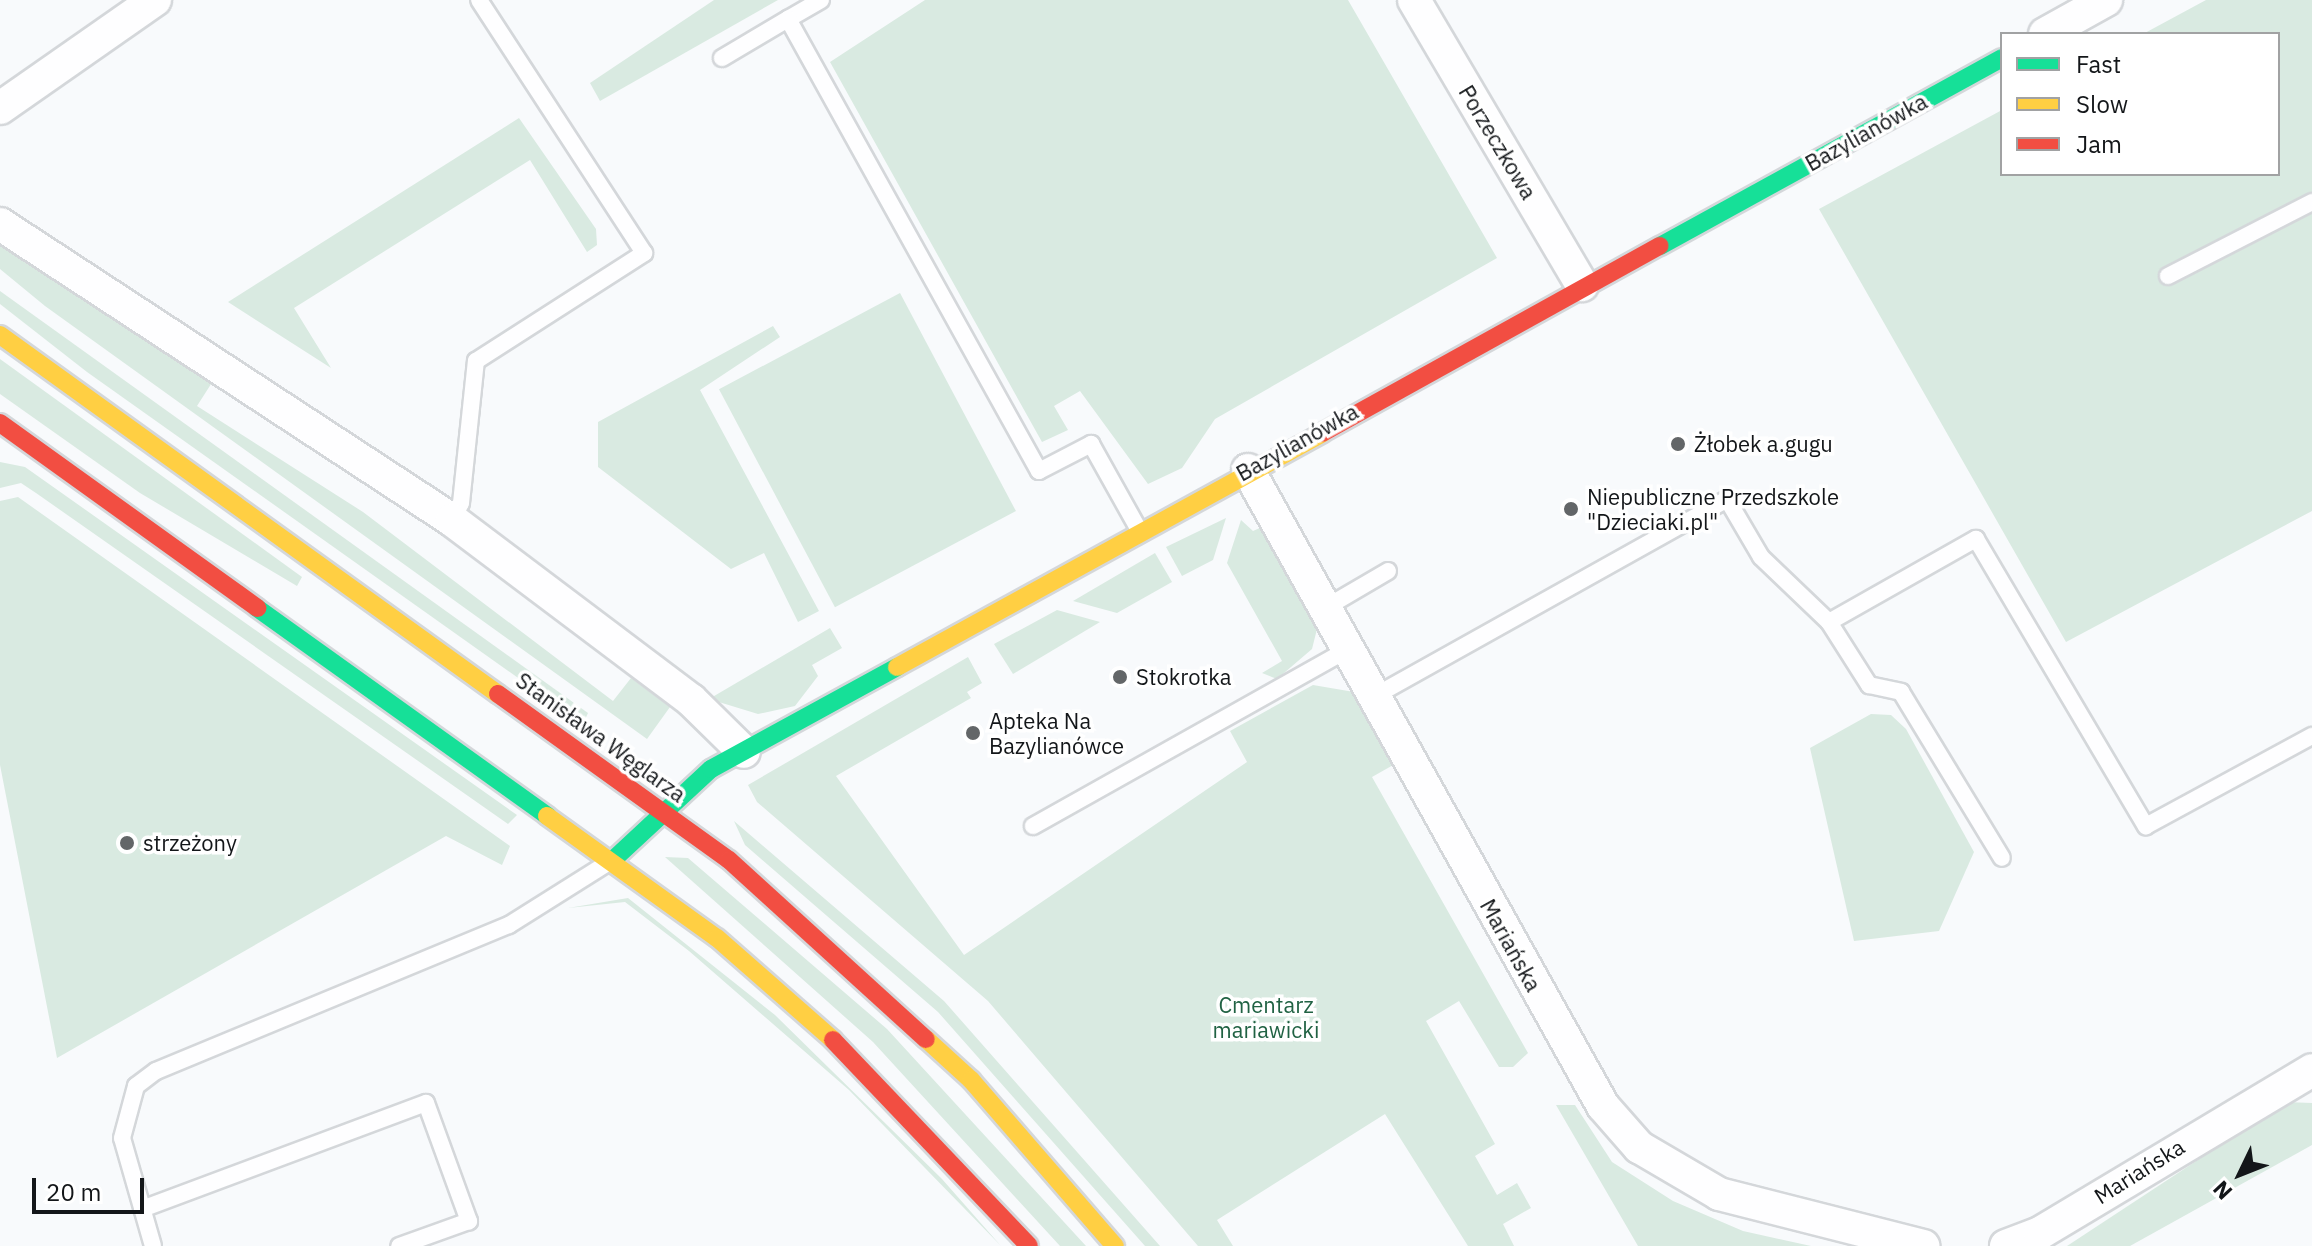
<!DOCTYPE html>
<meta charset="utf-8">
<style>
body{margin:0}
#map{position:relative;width:2312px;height:1246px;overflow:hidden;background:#f8fafc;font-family:"IBM Plex Sans",sans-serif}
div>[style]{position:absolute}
.green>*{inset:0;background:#d9eae1;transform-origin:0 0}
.roads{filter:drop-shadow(2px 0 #d4d7da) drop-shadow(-2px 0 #d4d7da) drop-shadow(0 2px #d4d7da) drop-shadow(0 -2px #d4d7da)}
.lane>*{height:16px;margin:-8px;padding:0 8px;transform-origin:8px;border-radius:8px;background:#fefeff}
.street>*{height:32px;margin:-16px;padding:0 16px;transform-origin:16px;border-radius:16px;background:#fefeff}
.fast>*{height:18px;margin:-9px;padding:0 9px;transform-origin:9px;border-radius:9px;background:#16e098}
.slow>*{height:18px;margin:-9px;padding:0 9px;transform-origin:9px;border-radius:9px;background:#ffcf43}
.jam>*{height:18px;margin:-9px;padding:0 9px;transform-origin:9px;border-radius:9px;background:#f24e42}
.dots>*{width:22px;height:22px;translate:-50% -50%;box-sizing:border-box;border:4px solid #fff;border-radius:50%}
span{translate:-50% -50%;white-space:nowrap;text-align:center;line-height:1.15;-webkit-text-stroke:7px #fff;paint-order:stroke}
.street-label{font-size:22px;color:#131619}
.poi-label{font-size:22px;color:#131619}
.left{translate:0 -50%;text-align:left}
.park-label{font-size:22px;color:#206243}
.legend{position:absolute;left:2000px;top:32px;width:280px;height:144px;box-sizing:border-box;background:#fff;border:2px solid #a1a2a3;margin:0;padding:10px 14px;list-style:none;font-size:24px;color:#131619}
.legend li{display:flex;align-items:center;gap:16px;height:40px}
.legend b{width:40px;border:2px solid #a1a2a3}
.north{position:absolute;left:2200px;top:1134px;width:80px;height:80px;-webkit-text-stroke:6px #fff;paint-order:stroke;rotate:227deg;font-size:22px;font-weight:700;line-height:32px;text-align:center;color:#131619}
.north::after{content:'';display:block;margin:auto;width:28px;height:36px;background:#131619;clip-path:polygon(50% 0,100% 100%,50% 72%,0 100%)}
.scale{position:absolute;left:32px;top:1178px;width:112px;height:36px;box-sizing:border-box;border:4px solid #131619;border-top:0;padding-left:10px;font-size:24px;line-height:28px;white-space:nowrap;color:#131619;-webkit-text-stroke:6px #fff;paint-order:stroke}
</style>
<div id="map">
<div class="green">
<i style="clip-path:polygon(714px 0,778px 0,600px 101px,590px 83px)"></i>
<i style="clip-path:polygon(925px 0,1348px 0,1497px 258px,1215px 419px,1182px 468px,1148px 484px,1080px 391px,1054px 406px,1068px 430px,1042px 442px,830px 62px)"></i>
<i style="clip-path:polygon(2206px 0,2312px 0,2312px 511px,2066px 642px,1819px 209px,2002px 110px,2002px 174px,2278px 174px,2278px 34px,2143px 34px)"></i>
<i style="clip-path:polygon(519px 118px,596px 229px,597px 245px,587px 252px,530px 160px,294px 308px,331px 368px,228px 302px)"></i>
<i style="clip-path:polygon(0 241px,213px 381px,197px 406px,363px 512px,613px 701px,631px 678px,670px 707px,647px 739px,45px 306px,0 269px)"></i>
<i style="clip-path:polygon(0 291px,588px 713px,583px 724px,87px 372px,0 304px)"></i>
<i style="left:900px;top:293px;width:247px;height:205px;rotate:62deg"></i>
<i style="clip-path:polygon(773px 326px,780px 337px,700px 390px,819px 611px,798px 622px,764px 553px,731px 569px,598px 467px,598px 422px)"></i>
<i style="clip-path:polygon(0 359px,302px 577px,297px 586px,140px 493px,0 394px)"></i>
<i style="clip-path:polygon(0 462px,25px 467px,517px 815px,508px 824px,36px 493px,21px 483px,0 488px)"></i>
<i style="clip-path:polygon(18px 497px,510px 846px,502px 865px,446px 836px,57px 1058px,0 765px,0 501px)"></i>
<i style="clip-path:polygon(1226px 518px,1213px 560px,1182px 576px,1166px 547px)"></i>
<i style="clip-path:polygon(1241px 520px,1253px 531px,1262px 527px,1317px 629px,1312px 649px,1277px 679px,1262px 673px,1282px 661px,1227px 563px)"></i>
<i style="clip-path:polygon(1155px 553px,1172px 582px,1117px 613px,1073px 601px)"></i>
<i style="clip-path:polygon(1057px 610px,1100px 622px,1013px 674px,994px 644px)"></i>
<i style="clip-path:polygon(830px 628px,842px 648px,812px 665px,818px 676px,795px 706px,758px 714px,709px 699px)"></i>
<i style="clip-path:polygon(968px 657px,982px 683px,967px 692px,971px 698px,836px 776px,964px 955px,1247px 762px,1230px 731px,1313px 685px,1354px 692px,1395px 764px,1372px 777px,1528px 1053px,1513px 1067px,1499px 1067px,1459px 1001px,1426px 1021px,1495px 1144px,1475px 1156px,1497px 1195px,1517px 1183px,1531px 1208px,1503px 1224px,1514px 1246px,1468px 1246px,1385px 1114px,1217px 1220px,1233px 1246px,1198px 1246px,988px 1001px,757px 802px,748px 785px)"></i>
<i style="clip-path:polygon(1871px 714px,1891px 715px,1906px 729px,1974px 852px,1939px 931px,1854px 941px,1810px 748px)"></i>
<i style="clip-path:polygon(734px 821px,944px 1001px,1160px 1246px,1145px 1246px,938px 1012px,745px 845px)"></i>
<i style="clip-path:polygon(665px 857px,688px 858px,887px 1029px,1086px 1246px,1060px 1246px,873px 1042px)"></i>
<i style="clip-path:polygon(628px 898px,775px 1015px,942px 1179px,1001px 1246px,849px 1090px,689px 951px,625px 902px,568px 908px)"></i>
<i style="clip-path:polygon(2286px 1102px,2312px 1103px,2312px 1145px,2130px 1246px,2067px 1246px)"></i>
<i style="clip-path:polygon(1556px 1105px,1575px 1105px,1612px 1162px,1673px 1201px,1743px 1231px,1811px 1246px,1638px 1246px)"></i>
</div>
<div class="roads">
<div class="lane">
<i style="left:821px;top:0;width:38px;rotate:150deg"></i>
<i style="left:788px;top:19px;width:517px;rotate:60.96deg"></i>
<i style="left:1039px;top:471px;width:59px;rotate:-27.4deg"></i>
<i style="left:1091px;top:444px;width:98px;rotate:60.8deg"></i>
<i style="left:722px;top:58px;width:77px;rotate:-30.6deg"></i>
<i style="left:2168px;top:276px;width:162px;rotate:-27.2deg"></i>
<i style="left:452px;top:520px;width:19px;rotate:-62deg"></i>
<i style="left:461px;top:503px;width:143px;rotate:-84deg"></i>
<i style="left:476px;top:361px;width:200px;rotate:-32.7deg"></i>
<i style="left:644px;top:253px;width:302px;rotate:-123.1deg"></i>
<i style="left:1325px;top:608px;width:73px;rotate:-30.4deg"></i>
<i style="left:1829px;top:622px;width:75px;rotate:57.6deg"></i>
<i style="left:1869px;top:685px;width:33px;rotate:12deg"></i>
<i style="left:1901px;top:692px;width:194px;rotate:58.7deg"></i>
<i style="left:1373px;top:697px;width:406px;rotate:-29.2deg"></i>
<i style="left:1727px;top:499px;width:67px;rotate:59.6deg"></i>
<i style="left:1761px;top:557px;width:94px;rotate:43.7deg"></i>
<i style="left:1829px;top:622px;width:169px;rotate:-29.5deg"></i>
<i style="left:1976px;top:539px;width:334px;rotate:59.4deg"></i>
<i style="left:2146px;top:826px;width:189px;rotate:-28.5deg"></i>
<i style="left:1033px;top:826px;width:360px;rotate:-29.3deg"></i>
<i style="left:142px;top:1209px;width:303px;rotate:-20.5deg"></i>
<i style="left:426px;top:1103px;width:126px;rotate:70deg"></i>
<i style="left:469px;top:1221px;width:74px;rotate:160.3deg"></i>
<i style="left:153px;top:1246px;width:112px;rotate:-106deg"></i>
<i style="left:122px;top:1138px;width:54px;rotate:-74.9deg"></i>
<i style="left:136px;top:1086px;width:25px;rotate:-37deg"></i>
<i style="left:156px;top:1071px;width:382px;rotate:-22.5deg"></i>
<i style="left:509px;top:925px;width:115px;rotate:-32.2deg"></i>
</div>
<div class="street">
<i style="left:1414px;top:0;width:331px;rotate:59.5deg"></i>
<i style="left:2045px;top:34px;width:70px;rotate:-29.1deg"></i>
<i style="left:0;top:108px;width:189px;rotate:-34.9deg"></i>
<i style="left:0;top:224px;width:540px;rotate:33.22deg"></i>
<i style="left:452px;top:520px;width:299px;rotate:37deg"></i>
<i style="left:691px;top:700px;width:74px;rotate:44.5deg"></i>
<i style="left:1248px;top:470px;width:728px;rotate:60.83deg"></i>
<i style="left:1603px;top:1106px;width:55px;rotate:48.7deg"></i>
<i style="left:1639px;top:1147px;width:93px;rotate:30.4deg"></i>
<i style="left:1719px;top:1194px;width:211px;rotate:14.3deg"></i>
<i style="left:2006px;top:1246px;width:36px;rotate:-21deg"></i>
<i style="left:2040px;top:1233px;width:317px;rotate:-30.9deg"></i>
</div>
<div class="fast">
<i style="left:1660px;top:246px;width:390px;rotate:-28.8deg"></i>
<i style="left:257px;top:608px;width:357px;rotate:35.6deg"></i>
<i style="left:614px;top:859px;width:132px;rotate:-42.9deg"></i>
<i style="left:711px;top:769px;width:212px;rotate:-28.7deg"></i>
</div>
<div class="slow">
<i style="left:0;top:335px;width:614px;rotate:35.79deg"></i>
<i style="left:897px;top:667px;width:485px;rotate:-28.8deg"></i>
<i style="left:547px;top:816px;width:209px;rotate:35.7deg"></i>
<i style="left:717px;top:938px;width:154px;rotate:41.3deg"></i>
<i style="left:926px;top:1039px;width:61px;rotate:42.3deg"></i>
<i style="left:971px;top:1080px;width:220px;rotate:49.1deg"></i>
</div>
<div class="jam">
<i style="left:0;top:423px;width:317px;rotate:35.7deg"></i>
<i style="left:1322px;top:433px;width:386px;rotate:-29deg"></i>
<i style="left:498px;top:694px;width:284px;rotate:35.7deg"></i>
<i style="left:729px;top:860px;width:266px;rotate:42.3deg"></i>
<i style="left:833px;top:1040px;width:284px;rotate:46.4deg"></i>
</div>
</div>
<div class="dots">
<i style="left:1678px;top:444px;background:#636668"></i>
<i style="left:1571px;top:509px;background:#636668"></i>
<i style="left:1120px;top:677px;background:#636668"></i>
<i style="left:973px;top:733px;background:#636668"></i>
<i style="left:127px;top:843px;background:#636668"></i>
</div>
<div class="street-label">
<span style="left:1866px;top:132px;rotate:-29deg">Bazylianówka</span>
<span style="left:1498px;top:142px;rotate:59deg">Porzeczkowa</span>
<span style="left:1297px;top:442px;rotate:-29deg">Bazylianówka</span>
<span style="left:601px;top:737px;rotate:36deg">Stanisława Węglarza</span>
<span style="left:1511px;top:945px;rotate:61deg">Mariańska</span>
<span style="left:2139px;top:1171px;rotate:-32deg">Mariańska</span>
</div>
<div class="poi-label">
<span class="left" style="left:1694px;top:444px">Żłobek a.gugu</span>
<span class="left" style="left:1587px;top:509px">Niepubliczne Przedszkole<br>"Dzieciaki.pl"</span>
<span class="left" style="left:1136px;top:677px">Stokrotka</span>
<span class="left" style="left:989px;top:733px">Apteka Na<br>Bazylianówce</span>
<span class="left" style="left:143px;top:843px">strzeżony</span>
</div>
<div class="park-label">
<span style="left:1266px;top:1017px">Cmentarz<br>mariawicki</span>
</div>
<ul class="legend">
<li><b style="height:10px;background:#16e098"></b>Fast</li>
<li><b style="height:10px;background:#ffcf43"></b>Slow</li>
<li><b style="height:10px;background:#f24e42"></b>Jam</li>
</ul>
<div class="north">N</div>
<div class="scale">20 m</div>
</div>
